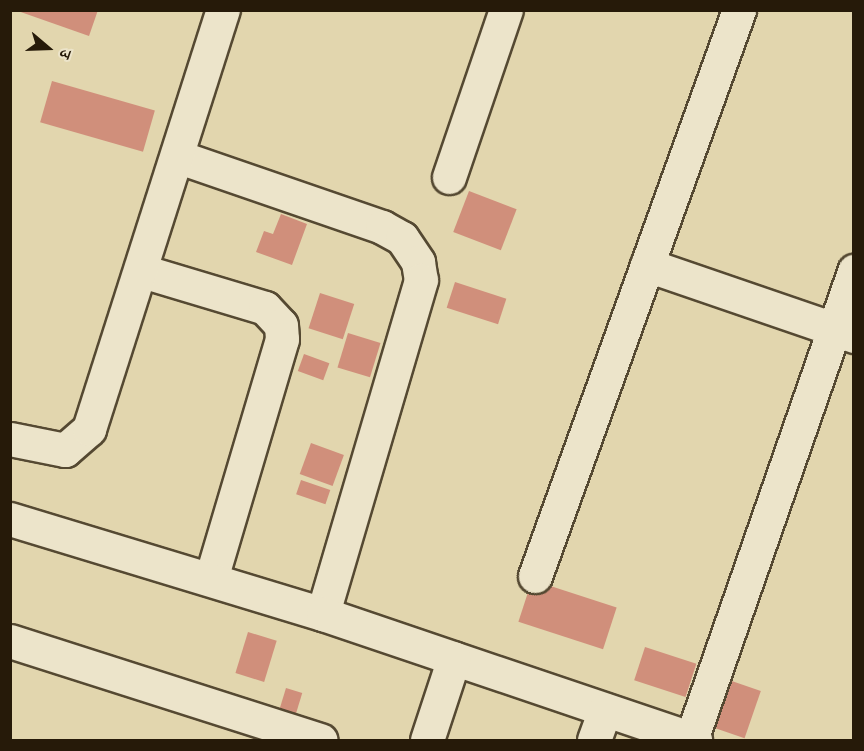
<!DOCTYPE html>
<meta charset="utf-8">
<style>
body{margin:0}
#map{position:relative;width:864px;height:751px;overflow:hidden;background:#e2d6ae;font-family:"EB Garamond","Noto Serif Devanagari",serif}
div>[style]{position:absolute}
.building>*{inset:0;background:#d08f7b;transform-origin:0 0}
.roads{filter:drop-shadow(2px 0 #554932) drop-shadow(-2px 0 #554932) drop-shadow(0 2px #554932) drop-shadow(0 -2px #554932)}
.minor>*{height:33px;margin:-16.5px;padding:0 16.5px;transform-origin:16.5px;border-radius:16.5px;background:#ece4ca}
span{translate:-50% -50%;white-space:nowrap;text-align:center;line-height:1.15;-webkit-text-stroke:5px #ece4ca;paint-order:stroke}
.frame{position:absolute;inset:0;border:12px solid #261a09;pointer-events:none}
.north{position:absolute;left:18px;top:18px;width:60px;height:60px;-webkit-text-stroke:4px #ece4ca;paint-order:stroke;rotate:109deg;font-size:16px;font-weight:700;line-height:24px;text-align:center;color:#261a09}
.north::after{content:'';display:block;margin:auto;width:21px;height:27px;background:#261a09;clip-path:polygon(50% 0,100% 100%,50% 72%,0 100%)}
</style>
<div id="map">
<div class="building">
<i style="clip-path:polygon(15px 10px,98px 10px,89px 36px)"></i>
<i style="left:52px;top:81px;width:107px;height:43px;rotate:16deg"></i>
<i style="left:469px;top:191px;width:51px;height:44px;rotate:21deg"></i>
<i style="clip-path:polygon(281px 214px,307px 224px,292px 265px,256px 252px,264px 231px,273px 234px)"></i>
<i style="left:455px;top:282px;width:54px;height:27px;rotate:18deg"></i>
<i style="left:320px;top:293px;width:36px;height:37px;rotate:18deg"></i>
<i style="left:348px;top:333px;width:34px;height:36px;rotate:17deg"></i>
<i style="left:304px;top:354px;width:27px;height:18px;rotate:20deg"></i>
<i style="left:311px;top:443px;width:35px;height:33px;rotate:20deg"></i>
<i style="left:301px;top:480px;width:31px;height:15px;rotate:19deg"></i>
<i style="left:532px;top:580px;width:89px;height:44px;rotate:18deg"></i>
<i style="left:248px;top:632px;width:30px;height:43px;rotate:17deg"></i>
<i style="left:645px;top:647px;width:54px;height:35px;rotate:18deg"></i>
<i style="left:723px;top:678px;width:40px;height:50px;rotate:19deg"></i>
<i style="left:286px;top:688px;width:17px;height:34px;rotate:17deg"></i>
</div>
<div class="roads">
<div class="minor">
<i style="left:179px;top:157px;width:215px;rotate:19deg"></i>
<i style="left:382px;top:227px;width:23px;rotate:29deg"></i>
<i style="left:402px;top:238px;width:29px;rotate:56deg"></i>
<i style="left:418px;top:262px;width:18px;rotate:81deg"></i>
<i style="left:421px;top:280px;width:348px;rotate:106.4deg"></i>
<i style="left:449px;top:177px;width:176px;rotate:-71.2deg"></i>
<i style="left:647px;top:265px;width:219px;rotate:18.9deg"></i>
<i style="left:142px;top:271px;width:128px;rotate:16.7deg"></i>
<i style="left:265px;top:308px;width:23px;rotate:47deg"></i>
<i style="left:281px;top:325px;width:14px;rotate:86deg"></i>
<i style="left:282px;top:339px;width:249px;rotate:106.5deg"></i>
<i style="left:10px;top:439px;width:56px;rotate:11.3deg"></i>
<i style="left:65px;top:450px;width:32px;rotate:-41deg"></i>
<i style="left:89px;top:429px;width:440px;rotate:-72.3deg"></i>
<i style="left:10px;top:519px;width:327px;rotate:16.9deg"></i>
<i style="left:323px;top:614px;width:393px;rotate:18.7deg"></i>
<i style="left:535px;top:576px;width:602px;rotate:-70.18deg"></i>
<i style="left:10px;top:641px;width:326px;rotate:17.7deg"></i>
<i style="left:427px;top:740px;width:86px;rotate:-71.8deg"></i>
<i style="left:594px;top:740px;width:32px;rotate:-70deg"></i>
<i style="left:691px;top:740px;width:497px;rotate:-70.8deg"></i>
</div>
</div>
<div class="frame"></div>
<div class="north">उ</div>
</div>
